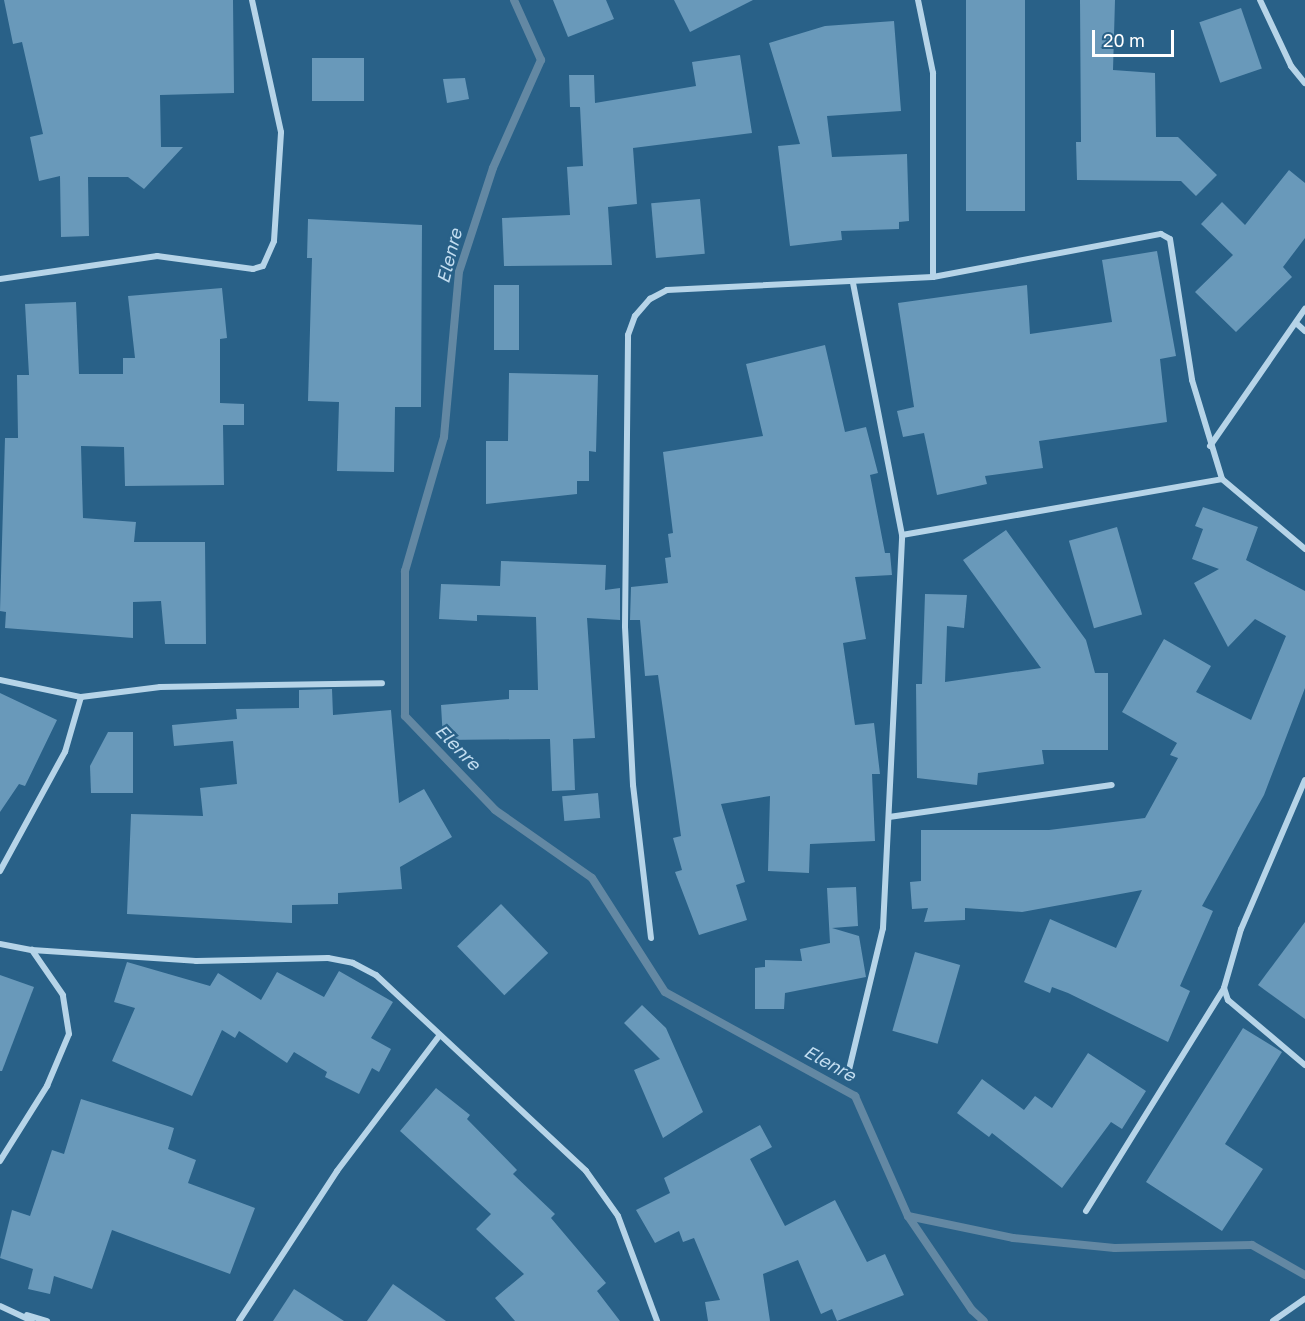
<!DOCTYPE html>
<style>
body{margin:0}
#map{position:relative;width:1305px;height:1321px;overflow:hidden;background:#296188;font-family:"Golos Text",sans-serif}
div>[style]{position:absolute}
.stream>*{height:8px;margin:-4px;padding:0 4px;transform-origin:4px;border-radius:4px;background:#6388a3}
.building>*{inset:0;background:#6999ba;transform-origin:0 0}
.street>*{height:6px;margin:-3px;padding:0 3px;transform-origin:3px;border-radius:3px;background:#b6d4e8}
span{translate:-50% -50%;white-space:nowrap;text-align:center;line-height:1.15;-webkit-text-stroke:5px #296188;paint-order:stroke}
.water-label{font-size:18px;color:#c2ddf0;font-style:italic}
.scale{position:absolute;left:1092px;top:30px;width:82px;height:27px;box-sizing:border-box;border:3px solid #fff;border-top:0;padding-left:8px;font-size:18px;line-height:21px;white-space:nowrap;color:#fff;-webkit-text-stroke:4px #296188;paint-order:stroke}
</style>
<div id="map">
<div class="stream">
<i style="left:514px;top:0;width:66px;rotate:65.8deg"></i>
<i style="left:541px;top:60px;width:118px;rotate:114deg"></i>
<i style="left:493px;top:168px;width:109px;rotate:108.1deg"></i>
<i style="left:459px;top:272px;width:166px;rotate:95.2deg"></i>
<i style="left:444px;top:437px;width:140px;rotate:106.2deg"></i>
<i style="left:405px;top:571px;width:145px;rotate:90deg"></i>
<i style="left:405px;top:716px;width:130px;rotate:46.2deg"></i>
<i style="left:495px;top:810px;width:118px;rotate:35deg"></i>
<i style="left:592px;top:878px;width:135px;rotate:57.4deg"></i>
<i style="left:665px;top:992px;width:217px;rotate:28.7deg"></i>
<i style="left:855px;top:1096px;width:131px;rotate:66.2deg"></i>
<i style="left:908px;top:1216px;width:114px;rotate:55.8deg"></i>
<i style="left:972px;top:1310px;width:16px;rotate:43deg"></i>
<i style="left:908px;top:1216px;width:107px;rotate:11.8deg"></i>
<i style="left:1013px;top:1238px;width:102px;rotate:5.6deg"></i>
<i style="left:1115px;top:1248px;width:137px;rotate:-1.3deg"></i>
<i style="left:1252px;top:1245px;width:61px;rotate:29.5deg"></i>
</div>
<div class="building">
<i style="clip-path:polygon(4px 0,233px 0,234px 93px,160px 95px,161px 147px,183px 147px,144px 189px,128px 177px,88px 177px,89px 236px,61px 237px,60px 176px,39px 181px,30px 137px,43px 134px,22px 42px,13px 44px)"></i>
<i style="clip-path:polygon(553px 0,606px 0,614px 19px,568px 37px)"></i>
<i style="clip-path:polygon(674px 0,753px 0,690px 32px)"></i>
<i style="left:966px;top:0;width:59px;height:211px"></i>
<i style="clip-path:polygon(1080px 0,1115px 0,1113px 70px,1155px 73px,1156px 137px,1178px 137px,1217px 175px,1196px 196px,1181px 181px,1077px 180px,1076px 142px,1081px 142px)"></i>
<i style="left:1241px;top:8px;width:64px;height:44px;rotate:71deg"></i>
<i style="clip-path:polygon(894px 21px,901px 111px,827px 116px,832px 157px,907px 154px,909px 221px,899px 222px,899px 229px,841px 231px,842px 240px,790px 246px,778px 146px,800px 144px,769px 43px,825px 26px)"></i>
<i style="clip-path:polygon(740px 55px,752px 133px,633px 148px,637px 204px,608px 207px,612px 265px,504px 266px,502px 218px,570px 215px,567px 167px,583px 166px,580px 107px,570px 107px,569px 75px,594px 75px,595px 103px,696px 86px,692px 62px)"></i>
<i style="left:364px;top:58px;width:43px;height:52px;rotate:90deg"></i>
<i style="clip-path:polygon(465px 78px,469px 99px,447px 103px,443px 79px)"></i>
<i style="clip-path:polygon(1289px 170px,1305px 183px,1305px 238px,1283px 267px,1292px 277px,1236px 332px,1195px 292px,1233px 255px,1201px 224px,1222px 202px,1245px 225px)"></i>
<i style="left:700px;top:199px;width:55px;height:49px;rotate:85deg"></i>
<i style="clip-path:polygon(308px 219px,422px 225px,421px 407px,395px 407px,394px 472px,337px 471px,339px 402px,308px 401px,312px 258px,307px 258px)"></i>
<i style="clip-path:polygon(1157px 251px,1176px 356px,1160px 359px,1167px 422px,1039px 441px,1043px 468px,985px 476px,987px 484px,937px 495px,924px 433px,903px 437px,897px 411px,914px 407px,898px 303px,1027px 285px,1030px 334px,1112px 322px,1102px 260px)"></i>
<i style="left:494px;top:285px;width:25px;height:65px"></i>
<i style="clip-path:polygon(222px 288px,227px 338px,220px 339px,220px 403px,244px 404px,244px 425px,223px 425px,224px 485px,125px 486px,124px 447px,81px 446px,83px 518px,136px 522px,134px 542px,205px 542px,206px 644px,165px 644px,161px 601px,133px 602px,133px 638px,5px 628px,6px 612px,0 611px,5px 438px,18px 438px,17px 375px,29px 375px,25px 304px,76px 302px,79px 374px,123px 374px,123px 358px,135px 358px,128px 296px)"></i>
<i style="clip-path:polygon(825px 345px,845px 432px,866px 427px,878px 473px,870px 475px,885px 553px,890px 553px,892px 575px,855px 577px,866px 639px,843px 643px,855px 725px,874px 723px,880px 774px,872px 774px,875px 841px,810px 844px,809px 873px,768px 871px,770px 796px,721px 804px,745px 882px,736px 885px,747px 920px,699px 935px,675px 872px,682px 870px,673px 838px,681px 836px,658px 675px,645px 676px,640px 620px,630px 620px,631px 587px,668px 583px,665px 558px,671px 557px,668px 534px,673px 533px,663px 452px,763px 436px,746px 364px)"></i>
<i style="clip-path:polygon(509px 373px,598px 375px,596px 452px,589px 451px,589px 481px,577px 481px,577px 494px,486px 504px,486px 441px,508px 441px)"></i>
<i style="clip-path:polygon(1203px 507px,1258px 527px,1246px 560px,1305px 591px,1305px 688px,1264px 795px,1202px 906px,1213px 911px,1180px 986px,1190px 991px,1168px 1042px,1068px 993px,1052px 987px,1050px 993px,1024px 982px,1050px 919px,1116px 948px,1142px 890px,1022px 912px,965px 908px,965px 920px,924px 922px,928px 908px,912px 909px,910px 882px,921px 881px,921px 830px,1049px 830px,1145px 818px,1178px 758px,1170px 755px,1177px 743px,1122px 712px,1164px 639px,1211px 666px,1196px 692px,1251px 720px,1286px 636px,1255px 619px,1228px 647px,1194px 583px,1219px 569px,1192px 559px,1203px 529px,1195px 526px)"></i>
<i style="left:1117px;top:527px;width:91px;height:50px;rotate:74deg"></i>
<i style="clip-path:polygon(1006px 530px,1086px 640px,1095px 673px,1108px 673px,1108px 750px,1042px 750px,1044px 764px,978px 773px,977px 785px,917px 778px,916px 684px,922px 684px,925px 594px,967px 595px,964px 628px,947px 626px,945px 682px,1041px 668px,963px 560px)"></i>
<i style="clip-path:polygon(501px 561px,606px 565px,605px 590px,620px 588px,620px 620px,587px 618px,595px 738px,573px 739px,575px 790px,552px 791px,550px 739px,443px 740px,441px 705px,509px 699px,509px 690px,538px 690px,536px 617px,477px 615px,477px 621px,439px 619px,441px 584px,500px 586px)"></i>
<i style="clip-path:polygon(332px 689px,333px 715px,391px 710px,399px 803px,424px 789px,452px 837px,400px 867px,402px 889px,338px 893px,338px 904px,292px 905px,292px 923px,127px 914px,131px 814px,203px 816px,200px 788px,237px 784px,233px 741px,174px 746px,172px 725px,237px 719px,236px 709px,299px 708px,299px 690px)"></i>
<i style="clip-path:polygon(0 693px,57px 720px,25px 786px,19px 784px,0 812px)"></i>
<i style="clip-path:polygon(108px 732px,133px 732px,133px 793px,91px 793px,90px 766px)"></i>
<i style="left:598px;top:793px;width:25px;height:36px;rotate:85deg"></i>
<i style="clip-path:polygon(856px 887px,858px 926px,832px 928px,859px 936px,866px 977px,785px 993px,784px 1009px,755px 1009px,755px 968px,765px 967px,765px 960px,802px 961px,800px 949px,830px 943px,827px 888px)"></i>
<i style="left:501px;top:904px;width:68px;height:61px;rotate:46deg"></i>
<i style="clip-path:polygon(1305px 922px,1305px 1019px,1258px 985px)"></i>
<i style="left:915px;top:952px;width:47px;height:82px;rotate:16deg"></i>
<i style="clip-path:polygon(127px 962px,210px 986px,218px 973px,261px 1000px,277px 972px,324px 997px,339px 971px,393px 1002px,371px 1038px,391px 1049px,379px 1072px,372px 1068px,359px 1094px,325px 1077px,327px 1072px,294px 1052px,287px 1063px,239px 1031px,235px 1038px,222px 1030px,192px 1096px,112px 1061px,135px 1008px,114px 1002px)"></i>
<i style="clip-path:polygon(0 975px,34px 987px,2px 1071px,0 1071px)"></i>
<i style="clip-path:polygon(642px 1005px,666px 1028px,703px 1112px,663px 1138px,634px 1070px,660px 1059px,624px 1023px)"></i>
<i style="clip-path:polygon(1243px 1028px,1282px 1052px,1225px 1144px,1263px 1169px,1222px 1231px,1146px 1182px)"></i>
<i style="clip-path:polygon(1088px 1053px,1146px 1091px,1122px 1129px,1111px 1122px,1062px 1188px,992px 1133px,989px 1137px,957px 1113px,982px 1079px,1024px 1110px,1035px 1096px,1052px 1108px)"></i>
<i style="clip-path:polygon(436px 1088px,470px 1115px,467px 1119px,517px 1170px,513px 1174px,555px 1214px,551px 1218px,606px 1283px,597px 1291px,620px 1321px,515px 1321px,495px 1298px,524px 1274px,476px 1229px,491px 1214px,400px 1131px)"></i>
<i style="clip-path:polygon(81px 1099px,174px 1128px,168px 1149px,196px 1160px,188px 1183px,255px 1208px,230px 1274px,112px 1230px,92px 1289px,54px 1276px,50px 1294px,28px 1289px,33px 1269px,0 1258px,12px 1210px,30px 1216px,52px 1150px,64px 1154px)"></i>
<i style="clip-path:polygon(760px 1125px,772px 1147px,750px 1159px,785px 1226px,835px 1200px,867px 1262px,885px 1254px,904px 1295px,837px 1321px,832px 1309px,821px 1314px,798px 1260px,763px 1274px,770px 1321px,708px 1321px,705px 1302px,720px 1300px,694px 1238px,683px 1242px,679px 1231px,655px 1243px,636px 1210px,670px 1193px,664px 1178px)"></i>
<i style="clip-path:polygon(393px 1284px,446px 1321px,367px 1321px)"></i>
<i style="clip-path:polygon(294px 1289px,344px 1321px,273px 1321px)"></i>
</div>
<div class="street">
<i style="left:918px;top:0;width:75px;rotate:78.4deg"></i>
<i style="left:933px;top:73px;width:204px;rotate:90deg"></i>
<i style="left:1260px;top:0;width:73px;rotate:64.8deg"></i>
<i style="left:1291px;top:66px;width:22px;rotate:51deg"></i>
<i style="left:0;top:279px;width:159px;rotate:-8.3deg"></i>
<i style="left:157px;top:256px;width:97px;rotate:7.7deg"></i>
<i style="left:253px;top:269px;width:10px;rotate:-17deg"></i>
<i style="left:263px;top:266px;width:27px;rotate:-66deg"></i>
<i style="left:274px;top:241px;width:109px;rotate:-86.3deg"></i>
<i style="left:281px;top:132px;width:135px;rotate:-102.4deg"></i>
<i style="left:1296px;top:323px;width:12px;rotate:42deg"></i>
<i style="left:1210px;top:446px;width:167px;rotate:-55.3deg"></i>
<i style="left:902px;top:535px;width:325px;rotate:-9.9deg"></i>
<i style="left:0;top:680px;width:83px;rotate:11.9deg"></i>
<i style="left:81px;top:697px;width:80px;rotate:-7.2deg"></i>
<i style="left:160px;top:687px;width:222px;rotate:-1deg"></i>
<i style="left:1305px;top:780px;width:162px;rotate:113.2deg"></i>
<i style="left:1241px;top:929px;width:61px;rotate:106.1deg"></i>
<i style="left:1224px;top:988px;width:13px;rotate:72deg"></i>
<i style="left:1228px;top:1000px;width:101px;rotate:40.2deg"></i>
<i style="left:889px;top:817px;width:225px;rotate:-8.2deg"></i>
<i style="left:0;top:871px;width:136px;rotate:-61.4deg"></i>
<i style="left:65px;top:752px;width:57px;rotate:-73.8deg"></i>
<i style="left:651px;top:938px;width:154px;rotate:-96.7deg"></i>
<i style="left:633px;top:785px;width:159px;rotate:-92.9deg"></i>
<i style="left:625px;top:626px;width:291px;rotate:-89.4deg"></i>
<i style="left:628px;top:335px;width:20px;rotate:-70deg"></i>
<i style="left:635px;top:316px;width:23px;rotate:-49deg"></i>
<i style="left:650px;top:299px;width:19px;rotate:-28deg"></i>
<i style="left:667px;top:290px;width:266px;rotate:-2.8deg"></i>
<i style="left:933px;top:277px;width:232px;rotate:-10.7deg"></i>
<i style="left:1161px;top:234px;width:10px;rotate:29deg"></i>
<i style="left:1170px;top:239px;width:143px;rotate:81.1deg"></i>
<i style="left:1192px;top:380px;width:103px;rotate:73.1deg"></i>
<i style="left:1222px;top:479px;width:109px;rotate:40.1deg"></i>
<i style="left:0;top:944px;width:33px;rotate:11deg"></i>
<i style="left:32px;top:950px;width:164px;rotate:3.8deg"></i>
<i style="left:196px;top:961px;width:132px;rotate:-1.3deg"></i>
<i style="left:328px;top:958px;width:25px;rotate:11deg"></i>
<i style="left:353px;top:963px;width:26px;rotate:28deg"></i>
<i style="left:376px;top:975px;width:287px;rotate:43deg"></i>
<i style="left:586px;top:1171px;width:55px;rotate:54.6deg"></i>
<i style="left:618px;top:1216px;width:112px;rotate:69.6deg"></i>
<i style="left:848px;top:1074px;width:150px;rotate:-76.5deg"></i>
<i style="left:883px;top:928px;width:393px;rotate:-87.2deg"></i>
<i style="left:902px;top:535px;width:256px;rotate:-101deg"></i>
<i style="left:0;top:1161px;width:89px;rotate:-57.9deg"></i>
<i style="left:47px;top:1086px;width:56px;rotate:-67.1deg"></i>
<i style="left:69px;top:1034px;width:39px;rotate:-99deg"></i>
<i style="left:63px;top:995px;width:55px;rotate:-124.6deg"></i>
<i style="left:1086px;top:1211px;width:262px;rotate:-58.2deg"></i>
<i style="left:0;top:1306px;width:35px;rotate:25deg"></i>
<i style="left:27px;top:1315px;width:21px;rotate:17deg"></i>
<i style="left:239px;top:1321px;width:179px;rotate:-56.8deg"></i>
<i style="left:337px;top:1171px;width:169px;rotate:-52.9deg"></i>
<i style="left:1273px;top:1321px;width:39px;rotate:-35deg"></i>
</div>
<div class="water-label">
<span style="left:449px;top:256px;rotate:-76deg">Elenre</span>
<span style="left:458px;top:747px;rotate:46deg">Elenre</span>
<span style="left:830px;top:1063px;rotate:29deg">Elenre</span>
</div>
<div class="scale">20 m</div>
</div>
